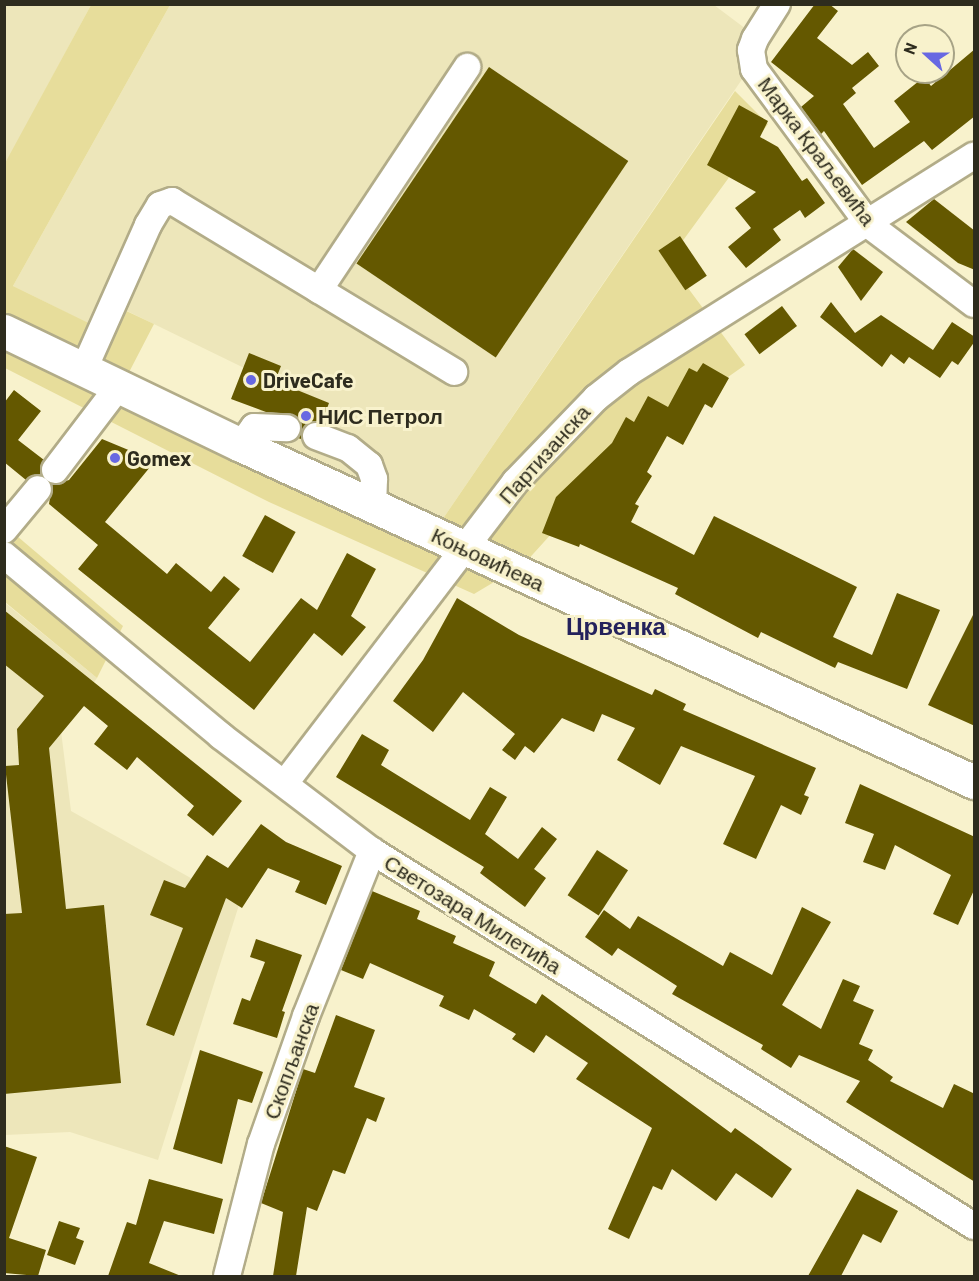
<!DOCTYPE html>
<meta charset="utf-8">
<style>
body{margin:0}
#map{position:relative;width:979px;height:1281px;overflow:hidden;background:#f8f2cc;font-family:Barlow,sans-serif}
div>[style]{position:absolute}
.built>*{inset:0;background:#ede6ba}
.green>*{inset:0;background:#e7dd9b}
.building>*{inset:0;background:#645800;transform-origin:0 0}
.roads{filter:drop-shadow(2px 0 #b2ac88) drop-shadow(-2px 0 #b2ac88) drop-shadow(0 2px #b2ac88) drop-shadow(0 -2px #b2ac88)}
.minor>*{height:26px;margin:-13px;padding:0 13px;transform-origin:13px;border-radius:13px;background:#fff}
.major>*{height:33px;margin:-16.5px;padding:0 16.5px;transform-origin:16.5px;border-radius:16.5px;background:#fff}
.dots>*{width:16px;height:16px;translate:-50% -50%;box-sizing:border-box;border:3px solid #f8f2cc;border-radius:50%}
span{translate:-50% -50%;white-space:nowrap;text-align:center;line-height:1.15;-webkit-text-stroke:6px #f8f2cc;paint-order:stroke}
.street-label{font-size:21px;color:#2e2c1e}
.poi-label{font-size:21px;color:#2e2c1e;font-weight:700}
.left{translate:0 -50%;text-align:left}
.quarter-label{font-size:24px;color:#24225c;font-weight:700}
.frame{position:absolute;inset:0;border:6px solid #2e2c1e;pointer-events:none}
.north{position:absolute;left:895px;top:24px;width:60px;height:60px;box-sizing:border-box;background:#f8f2cc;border:2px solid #a7a386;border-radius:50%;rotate:291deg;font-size:16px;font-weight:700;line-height:24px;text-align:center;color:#2e2c1e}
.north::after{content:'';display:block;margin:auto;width:21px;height:27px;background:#6868e2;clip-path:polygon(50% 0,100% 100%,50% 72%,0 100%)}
</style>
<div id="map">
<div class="built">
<i style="clip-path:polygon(5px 5px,91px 5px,5px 165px)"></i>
<i style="clip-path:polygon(170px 5px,714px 5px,766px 44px,440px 523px,243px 433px,279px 385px,121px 308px,110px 334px,13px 286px)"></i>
<i style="clip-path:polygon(4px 602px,97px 678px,61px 731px,71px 811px,239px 905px,158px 1160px,70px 1132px,5px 1135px)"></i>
</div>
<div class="green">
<i style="clip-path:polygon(91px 5px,170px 5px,13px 286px,109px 333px,120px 308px,154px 324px,125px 380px,440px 523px,735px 91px,768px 124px,668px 261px,745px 365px,632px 445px,524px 564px,474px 594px,269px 502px,5px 368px,4px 165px)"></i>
<i style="clip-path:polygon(4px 525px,123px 626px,97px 678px,5px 602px)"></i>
</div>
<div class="building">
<i style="clip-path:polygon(815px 4px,829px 4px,838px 11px,817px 38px,852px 65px,868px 52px,879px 66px,852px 88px,856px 93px,843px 104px,874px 148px,910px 122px,894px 101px,924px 77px,931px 86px,975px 49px,975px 116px,932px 150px,924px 141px,862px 185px,824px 131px,821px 134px,801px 107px,814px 96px,771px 62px)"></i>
<i style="left:489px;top:67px;width:168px;height:237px;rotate:34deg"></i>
<i style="clip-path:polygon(739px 105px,768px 121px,760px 137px,778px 147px,802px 181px,807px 178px,825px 203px,805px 218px,800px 210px,773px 229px,781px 240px,746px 268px,728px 247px,751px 228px,735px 208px,756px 192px,707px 165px)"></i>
<i style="clip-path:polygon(934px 199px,975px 231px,975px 270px,958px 263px,906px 222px)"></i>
<i style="left:680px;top:236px;width:48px;height:26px;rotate:56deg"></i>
<i style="clip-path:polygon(853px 249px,883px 272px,861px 301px,838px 267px)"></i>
<i style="clip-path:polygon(831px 302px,855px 333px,881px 315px,933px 350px,952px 322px,975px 337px,975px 341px,958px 365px,952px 361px,940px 378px,909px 357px,904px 364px,891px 354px,882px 367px,820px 317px)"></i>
<i style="left:782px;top:306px;width:25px;height:47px;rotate:53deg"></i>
<i style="clip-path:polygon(249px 353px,281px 366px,275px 381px,329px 403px,322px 422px,306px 425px,301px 439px,298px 438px,300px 421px,294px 415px,266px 412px,231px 399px)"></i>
<i style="clip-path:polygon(703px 363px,729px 378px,712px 408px,705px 404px,683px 445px,667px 436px,647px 472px,652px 476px,635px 504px,639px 506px,631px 522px,694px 555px,714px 516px,857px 587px,833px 637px,872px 655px,897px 593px,940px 610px,907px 689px,838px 662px,835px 668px,761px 632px,758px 638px,675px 594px,678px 588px,580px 544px,579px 547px,542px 533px,556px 497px,612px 443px,626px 417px,634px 422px,648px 396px,668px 407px,689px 368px,697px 372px)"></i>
<i style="clip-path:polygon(14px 390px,41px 411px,18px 440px,44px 460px,41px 474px,26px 480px,4px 462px,4px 403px)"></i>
<i style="clip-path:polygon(102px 439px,155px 461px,105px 522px,167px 574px,176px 563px,211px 592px,224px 576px,240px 589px,208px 628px,250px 662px,301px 598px,317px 610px,347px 553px,376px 569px,351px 616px,366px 627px,342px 656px,314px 633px,254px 710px,78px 569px,98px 545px,49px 504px,52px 485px,69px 480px)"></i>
<i style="left:265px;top:515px;width:35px;height:47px;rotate:29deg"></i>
<i style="clip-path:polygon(457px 598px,519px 635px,652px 695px,655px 689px,686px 704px,683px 710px,816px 768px,804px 795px,809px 797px,801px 815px,781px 805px,756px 859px,723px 844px,755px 776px,681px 746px,660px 785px,617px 760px,635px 728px,602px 714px,594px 732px,562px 718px,534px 753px,525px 746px,515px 760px,502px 750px,515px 734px,463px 692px,433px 732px,393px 701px,423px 660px)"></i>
<i style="clip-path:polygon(4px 610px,242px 801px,213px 836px,187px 815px,194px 806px,137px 757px,127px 770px,94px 744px,108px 726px,84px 706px,49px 748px,66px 909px,104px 905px,121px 1083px,4px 1094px,4px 914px,22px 913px,5px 766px,19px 765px,17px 729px,44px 696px,4px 664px)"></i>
<i style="clip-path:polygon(975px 611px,975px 726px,928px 705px)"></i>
<i style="clip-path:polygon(362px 734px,389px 750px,381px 765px,470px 820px,490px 787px,507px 797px,485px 834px,518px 859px,542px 827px,557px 839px,534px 869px,546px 878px,525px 907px,480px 873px,484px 867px,336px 777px)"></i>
<i style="clip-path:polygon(860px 784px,975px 837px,975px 888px,958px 925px,933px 914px,951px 875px,895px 845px,885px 870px,863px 862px,874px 834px,845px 823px)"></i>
<i style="clip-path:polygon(261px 824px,286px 842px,342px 866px,326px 905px,295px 892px,300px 881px,268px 868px,242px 908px,226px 898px,174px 1036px,146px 1025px,183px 928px,150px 915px,164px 880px,185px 888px,207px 855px,228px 868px)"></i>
<i style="left:597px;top:850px;width:37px;height:54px;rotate:33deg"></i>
<i style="clip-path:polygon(372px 891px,420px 911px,417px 919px,456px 936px,453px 943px,495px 962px,489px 976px,536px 1004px,542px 994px,731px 1133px,735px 1128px,792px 1169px,772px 1198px,736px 1173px,716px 1201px,672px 1169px,662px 1190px,653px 1186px,629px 1239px,608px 1229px,652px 1128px,576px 1079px,588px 1063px,546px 1035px,534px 1053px,512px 1039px,516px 1034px,474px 1009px,469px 1020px,439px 1006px,444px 996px,370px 963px,363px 979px,341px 970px)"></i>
<i style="clip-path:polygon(802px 907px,831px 922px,782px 1005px,821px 1029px,843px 979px,860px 986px,853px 1001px,874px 1010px,859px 1044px,873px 1050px,868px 1060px,893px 1077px,890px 1081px,943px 1108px,954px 1084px,975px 1094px,975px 1182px,846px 1102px,860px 1081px,799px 1055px,791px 1068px,761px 1049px,763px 1045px,672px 994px,677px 986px,618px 948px,612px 956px,585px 937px,604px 910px,630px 929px,638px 916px,723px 966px,730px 952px,772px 975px)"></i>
<i style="clip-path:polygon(256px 939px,302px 955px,282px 1011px,285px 1012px,277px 1038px,233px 1024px,242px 998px,250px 1001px,265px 962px,250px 957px)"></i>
<i style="clip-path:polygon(336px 1015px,375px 1030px,354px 1087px,385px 1098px,376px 1122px,367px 1118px,345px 1174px,333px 1170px,317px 1211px,307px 1207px,296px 1276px,273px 1276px,283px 1212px,261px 1203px,303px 1069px,315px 1073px)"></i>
<i style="clip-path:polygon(200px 1050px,263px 1072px,252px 1103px,238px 1099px,222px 1164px,173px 1149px)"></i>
<i style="clip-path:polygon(4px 1146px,37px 1157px,9px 1238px,46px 1250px,38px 1276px,4px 1273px)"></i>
<i style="clip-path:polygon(149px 1179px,223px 1199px,214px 1234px,164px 1221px,149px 1263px,181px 1276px,108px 1276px,127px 1222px,136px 1225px)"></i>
<i style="clip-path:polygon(857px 1189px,898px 1211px,881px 1243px,863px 1234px,841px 1276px,808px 1276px)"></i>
<i style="clip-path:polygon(59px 1221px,80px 1228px,76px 1238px,84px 1241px,75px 1265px,47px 1255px)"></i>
</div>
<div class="roads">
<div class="minor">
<i style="left:777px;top:4px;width:41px;rotate:122.2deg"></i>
<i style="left:755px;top:39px;width:12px;rotate:110deg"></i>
<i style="left:751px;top:50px;width:19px;rotate:81deg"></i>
<i style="left:754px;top:69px;width:194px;rotate:53.6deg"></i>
<i style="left:869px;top:225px;width:131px;rotate:37deg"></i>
<i style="left:319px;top:290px;width:268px;rotate:-56.4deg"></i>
<i style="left:84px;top:369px;width:158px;rotate:-66deg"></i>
<i style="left:148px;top:225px;width:23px;rotate:-59deg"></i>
<i style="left:160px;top:205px;width:13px;rotate:-18deg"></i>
<i style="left:172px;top:201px;width:330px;rotate:31.2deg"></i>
<i style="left:316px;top:436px;width:34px;rotate:21deg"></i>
<i style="left:348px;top:448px;width:27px;rotate:39deg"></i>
<i style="left:369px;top:465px;width:15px;rotate:70deg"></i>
<i style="left:374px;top:479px;width:26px;rotate:92deg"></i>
<i style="left:241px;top:445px;width:22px;rotate:-54deg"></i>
<i style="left:254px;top:427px;width:33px;rotate:2deg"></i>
<i style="left:55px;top:470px;width:106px;rotate:-52.7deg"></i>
<i style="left:4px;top:530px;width:53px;rotate:-50.3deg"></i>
<i style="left:4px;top:555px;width:283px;rotate:39.8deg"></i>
<i style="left:221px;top:736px;width:190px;rotate:37.3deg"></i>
<i style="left:372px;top:851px;width:709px;rotate:31.92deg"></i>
<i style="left:285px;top:783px;width:379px;rotate:-52.6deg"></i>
<i style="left:515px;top:482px;width:117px;rotate:-46deg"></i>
<i style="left:596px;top:398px;width:42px;rotate:-38.2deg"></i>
<i style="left:629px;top:372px;width:407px;rotate:-32.1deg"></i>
<i style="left:227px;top:1276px;width:136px;rotate:-75.6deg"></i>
<i style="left:261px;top:1144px;width:136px;rotate:-70.6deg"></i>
<i style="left:306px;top:1016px;width:178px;rotate:-68.2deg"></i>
</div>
<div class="major">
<i style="left:4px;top:331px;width:263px;rotate:25.7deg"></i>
<i style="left:241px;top:445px;width:807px;rotate:24.69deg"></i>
</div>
</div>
<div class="dots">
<i style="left:251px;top:380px;background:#6868e2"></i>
<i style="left:306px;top:416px;background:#6868e2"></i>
<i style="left:115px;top:458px;background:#6868e2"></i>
</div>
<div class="street-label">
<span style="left:817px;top:151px;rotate:53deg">Марка Краљевића</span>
<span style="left:544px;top:454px;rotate:-48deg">Партизанска</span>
<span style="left:488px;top:559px;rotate:25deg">Коњовићева</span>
<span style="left:473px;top:914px;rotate:32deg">Светозара Милетића</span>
<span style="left:291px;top:1061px;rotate:-70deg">Скопљанска</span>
</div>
<div class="poi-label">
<span class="left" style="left:263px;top:380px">DriveCafe</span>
<span class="left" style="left:318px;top:416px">НИС Петрол</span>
<span class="left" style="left:127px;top:458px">Gomex</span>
</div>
<div class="quarter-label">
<span style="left:616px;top:626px">Црвенка</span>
</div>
<div class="frame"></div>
<div class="north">N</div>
</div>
